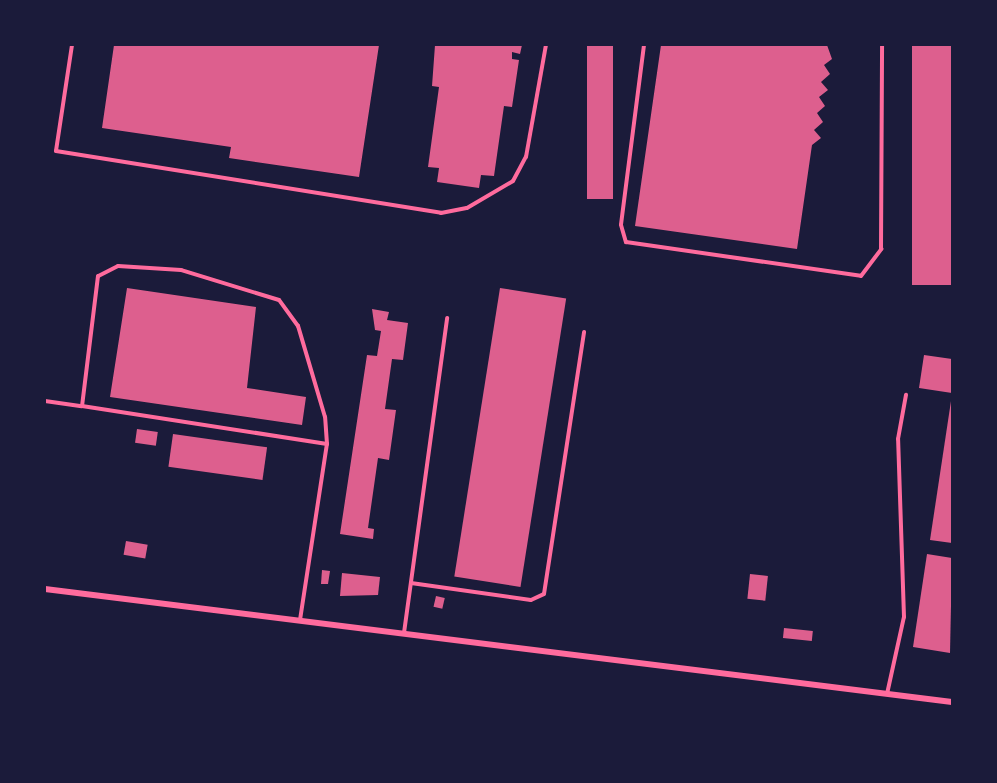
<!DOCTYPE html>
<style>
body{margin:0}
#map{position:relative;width:997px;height:783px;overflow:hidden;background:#1b1b3a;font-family:Montserrat,sans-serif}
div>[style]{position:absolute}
.building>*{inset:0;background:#dd5f8e;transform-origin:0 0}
.service>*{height:4px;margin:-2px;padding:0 2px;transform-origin:2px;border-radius:2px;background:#ff6b9d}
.minor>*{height:6px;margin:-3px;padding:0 3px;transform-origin:3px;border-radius:3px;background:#ff6b9d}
span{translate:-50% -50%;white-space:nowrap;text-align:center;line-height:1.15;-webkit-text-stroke:4.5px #1b1b3a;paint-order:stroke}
.frame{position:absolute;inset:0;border:46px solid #1b1b3a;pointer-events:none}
</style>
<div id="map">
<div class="building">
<i style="clip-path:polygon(114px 45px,379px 45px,359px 177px,229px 158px,231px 147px,102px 128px)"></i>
<i style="clip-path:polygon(435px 45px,522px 45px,520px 54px,512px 52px,512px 59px,519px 60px,512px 107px,504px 106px,494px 176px,481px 175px,479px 188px,437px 182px,439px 168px,428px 167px,439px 87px,432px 86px)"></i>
<i style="left:587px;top:45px;width:26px;height:154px"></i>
<i style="clip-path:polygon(661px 45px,827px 45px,832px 59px,824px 65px,830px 74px,821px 82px,828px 90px,819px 97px,825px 106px,817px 113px,823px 122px,814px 130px,821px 138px,812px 145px,797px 249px,635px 226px)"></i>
<i style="left:912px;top:45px;width:40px;height:240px"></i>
<i style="clip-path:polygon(127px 288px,256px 307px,247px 388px,306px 397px,302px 425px,110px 397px)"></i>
<i style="left:500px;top:288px;width:67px;height:292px;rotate:9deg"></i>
<i style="clip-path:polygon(372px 309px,389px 312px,387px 320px,408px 323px,403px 360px,392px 359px,385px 409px,396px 410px,389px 460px,378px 458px,368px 528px,374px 529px,373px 539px,340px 534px,367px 355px,377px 356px,381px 331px,375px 330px)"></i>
<i style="clip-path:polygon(924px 355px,952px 359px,952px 393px,919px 388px)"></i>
<i style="clip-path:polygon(951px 401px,952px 401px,952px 543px,930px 540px)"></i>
<i style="left:137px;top:429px;width:21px;height:14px;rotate:8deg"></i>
<i style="left:173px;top:434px;width:95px;height:33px;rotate:8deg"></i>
<i style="left:126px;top:541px;width:22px;height:14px;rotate:10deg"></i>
<i style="clip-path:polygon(927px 554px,952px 558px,950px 653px,913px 647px)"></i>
<i style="clip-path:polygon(322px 570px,330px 571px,328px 584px,321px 584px)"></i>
<i style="clip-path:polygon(342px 573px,380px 577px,378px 595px,340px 596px)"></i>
<i style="left:750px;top:574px;width:18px;height:25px;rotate:6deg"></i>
<i style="left:436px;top:596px;width:9px;height:11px;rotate:13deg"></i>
<i style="left:784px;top:628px;width:29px;height:10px;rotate:6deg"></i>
</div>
<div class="service">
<i style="left:72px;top:45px;width:107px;rotate:98.6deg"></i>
<i style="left:56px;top:151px;width:390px;rotate:9.1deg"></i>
<i style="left:441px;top:213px;width:26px;rotate:-11deg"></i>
<i style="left:467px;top:208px;width:53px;rotate:-30.4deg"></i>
<i style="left:513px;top:181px;width:27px;rotate:-62deg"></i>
<i style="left:526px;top:157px;width:114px;rotate:-79.9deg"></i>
<i style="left:644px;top:45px;width:181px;rotate:97.3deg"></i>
<i style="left:621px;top:225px;width:18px;rotate:74deg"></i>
<i style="left:626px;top:242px;width:237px;rotate:8.2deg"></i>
<i style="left:861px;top:276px;width:34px;rotate:-53deg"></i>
<i style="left:881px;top:249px;width:204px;rotate:-89.7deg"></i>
<i style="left:45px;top:401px;width:37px;rotate:8deg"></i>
<i style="left:411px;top:583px;width:121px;rotate:8.1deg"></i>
<i style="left:531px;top:600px;width:14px;rotate:-25deg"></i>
<i style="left:544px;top:594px;width:265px;rotate:-81.3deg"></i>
<i style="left:300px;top:620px;width:178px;rotate:-81.3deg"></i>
<i style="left:327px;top:444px;width:27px;rotate:-94deg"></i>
<i style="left:325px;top:417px;width:95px;rotate:-106.5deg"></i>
<i style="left:298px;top:326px;width:32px;rotate:-126deg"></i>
<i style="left:279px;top:300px;width:102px;rotate:-163deg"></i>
<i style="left:181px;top:270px;width:63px;rotate:-176.4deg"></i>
<i style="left:118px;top:266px;width:22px;rotate:153deg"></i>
<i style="left:98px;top:276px;width:131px;rotate:97deg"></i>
<i style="left:82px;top:406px;width:248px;rotate:8.8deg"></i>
<i style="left:404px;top:633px;width:318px;rotate:-82.2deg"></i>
<i style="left:887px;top:694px;width:79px;rotate:-77.6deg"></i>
<i style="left:904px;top:617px;width:178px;rotate:-91.9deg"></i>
<i style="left:898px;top:439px;width:45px;rotate:-79.7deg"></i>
</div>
<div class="minor">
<i style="left:45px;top:589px;width:914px;rotate:7.1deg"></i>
</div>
<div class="frame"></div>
</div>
